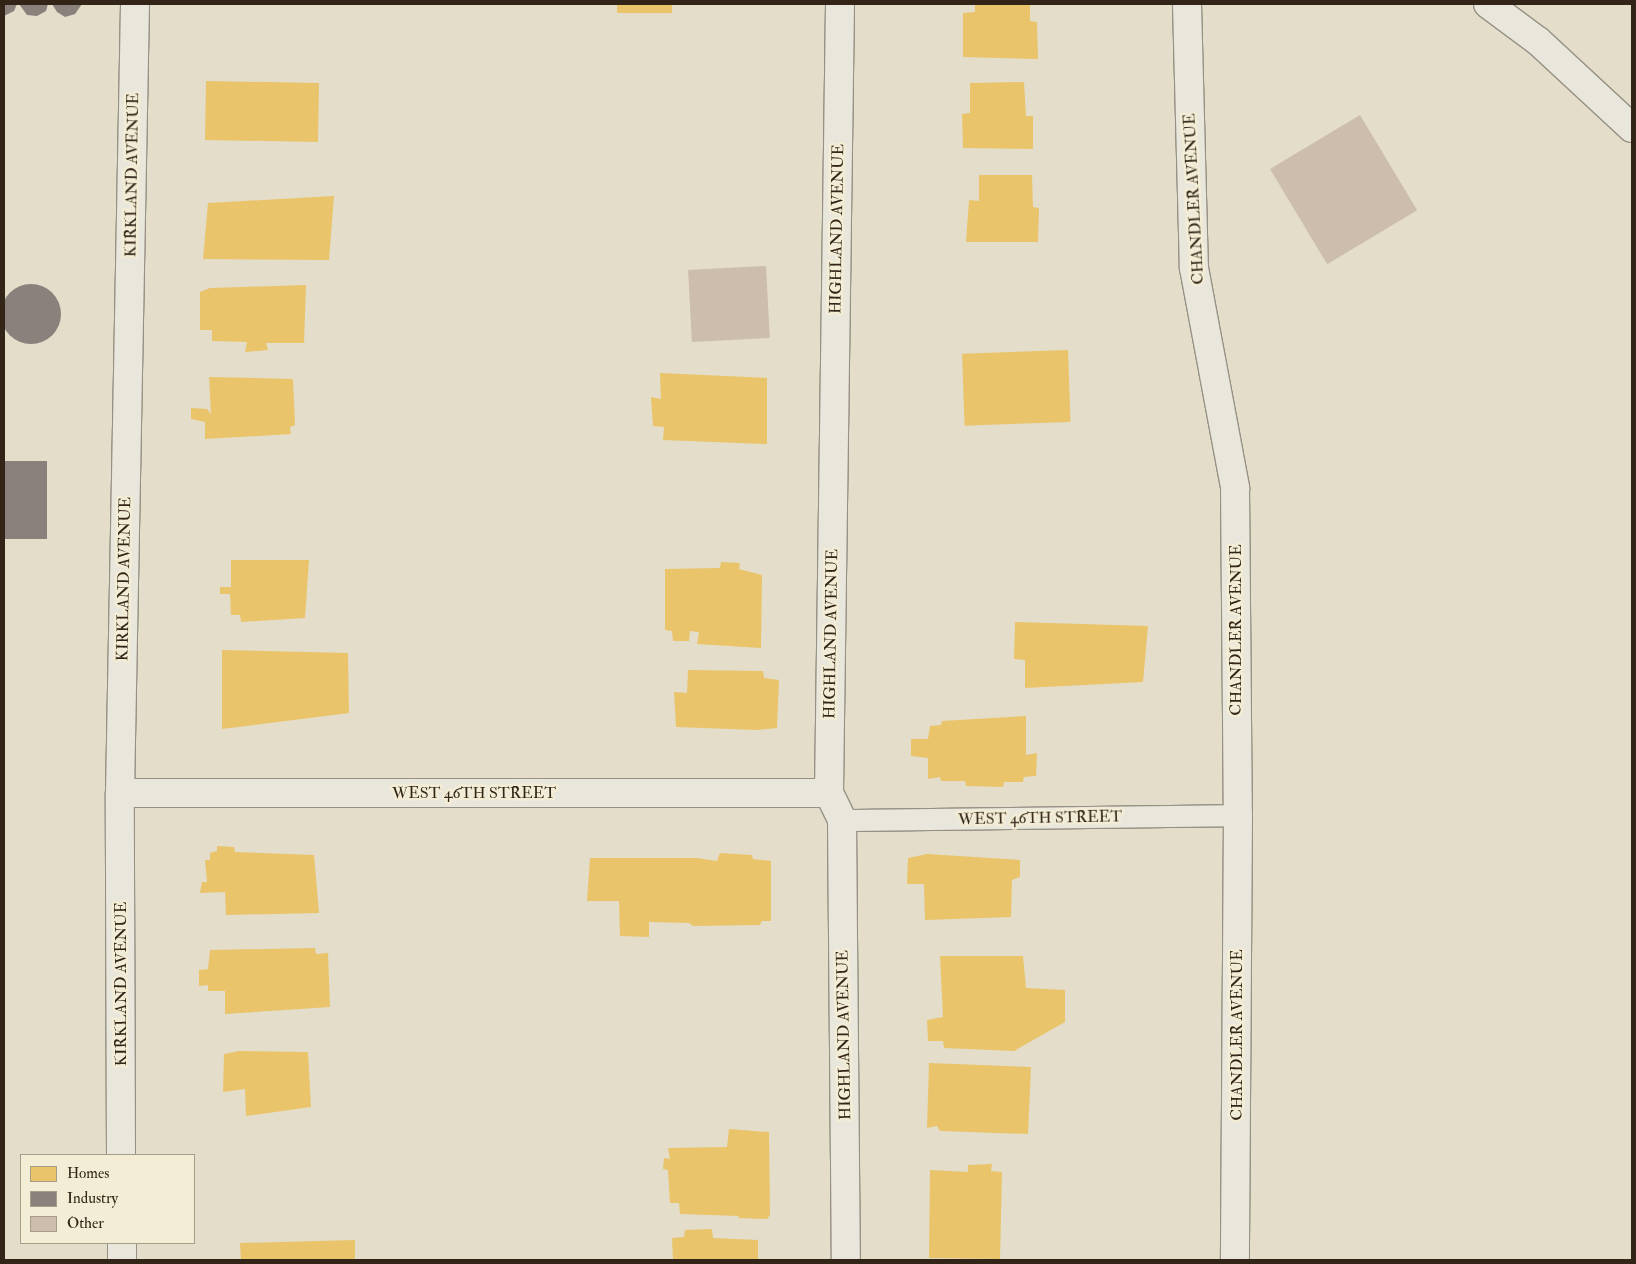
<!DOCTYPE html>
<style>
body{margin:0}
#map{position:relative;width:1636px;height:1264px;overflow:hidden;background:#e4ddca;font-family:"IM FELL Double Pica",serif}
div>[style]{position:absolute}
.homes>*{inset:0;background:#e9c46a;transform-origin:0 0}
.industry>*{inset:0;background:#8a817c;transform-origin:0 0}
.round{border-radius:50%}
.building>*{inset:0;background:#ccbdac;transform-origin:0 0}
.roads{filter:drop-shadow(1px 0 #969185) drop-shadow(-1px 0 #969185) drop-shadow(0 1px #969185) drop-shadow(0 -1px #969185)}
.service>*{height:21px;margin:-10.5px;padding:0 10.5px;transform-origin:10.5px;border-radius:10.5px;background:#e9e6dc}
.minor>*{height:28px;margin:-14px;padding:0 14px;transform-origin:14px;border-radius:14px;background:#e9e6dc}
span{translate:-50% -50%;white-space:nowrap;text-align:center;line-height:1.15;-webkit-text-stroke:5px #f4edd5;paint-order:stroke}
.street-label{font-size:16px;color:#322518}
.frame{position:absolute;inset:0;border:5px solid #322518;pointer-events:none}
.legend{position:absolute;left:20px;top:1154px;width:175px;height:90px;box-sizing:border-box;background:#f4edd5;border:1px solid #a69d89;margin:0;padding:6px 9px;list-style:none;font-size:15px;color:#322518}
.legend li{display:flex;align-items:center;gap:10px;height:25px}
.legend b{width:25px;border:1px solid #a69d89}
</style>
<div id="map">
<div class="homes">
<i style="left:617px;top:4px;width:55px;height:9px"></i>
<i style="clip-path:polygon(975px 4px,1030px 4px,1030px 21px,1037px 22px,1038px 59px,963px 57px,963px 13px,975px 12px)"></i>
<i style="clip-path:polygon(1024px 82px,1026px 116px,1033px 116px,1033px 149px,963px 148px,962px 114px,970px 113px,970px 83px)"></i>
<i style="left:319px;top:83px;width:59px;height:113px;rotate:91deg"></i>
<i style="clip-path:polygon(979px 175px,1032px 175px,1033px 207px,1039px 208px,1038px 242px,966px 242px,969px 200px,979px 201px)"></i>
<i style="clip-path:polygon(334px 196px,329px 260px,203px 259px,208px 203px)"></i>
<i style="clip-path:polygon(306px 285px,304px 343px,266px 343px,268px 350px,245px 352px,247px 342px,212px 341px,212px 330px,200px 330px,200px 292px,210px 288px)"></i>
<i style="left:1068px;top:350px;width:72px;height:106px;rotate:88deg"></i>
<i style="clip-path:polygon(660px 373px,767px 378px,767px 444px,663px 440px,664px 427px,653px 426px,651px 397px,661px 399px)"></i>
<i style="clip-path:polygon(209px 377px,293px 379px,295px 425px,290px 427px,291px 434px,205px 439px,205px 422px,191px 419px,191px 408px,207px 409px,211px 414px)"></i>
<i style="clip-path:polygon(231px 560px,309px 560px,305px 618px,241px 622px,240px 615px,231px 615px,230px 594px,220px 594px,220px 587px,231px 587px)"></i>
<i style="clip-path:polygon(721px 562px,740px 563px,739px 569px,762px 575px,761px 648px,697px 644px,699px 632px,690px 631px,689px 641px,673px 641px,672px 631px,665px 630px,665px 569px,720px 568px)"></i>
<i style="clip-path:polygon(1015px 622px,1148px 626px,1143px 682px,1025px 688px,1025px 660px,1014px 659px)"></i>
<i style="clip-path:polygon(222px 650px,348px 653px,349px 713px,222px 729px)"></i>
<i style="clip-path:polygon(688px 670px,763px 671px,764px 678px,779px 680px,777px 728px,757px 730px,676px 727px,674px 692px,687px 693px)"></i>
<i style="clip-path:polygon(1026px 716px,1026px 755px,1037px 753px,1036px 776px,1024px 777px,1023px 782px,1004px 782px,1003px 787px,966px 786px,965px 781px,941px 781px,940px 777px,928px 779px,928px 758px,911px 756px,911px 739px,928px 739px,930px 726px,941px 725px,942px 721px)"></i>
<i style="clip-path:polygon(217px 846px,234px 847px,235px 852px,314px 855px,319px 913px,226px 915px,225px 892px,200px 893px,202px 882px,207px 882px,205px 860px,210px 860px,210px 853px,217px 851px)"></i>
<i style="clip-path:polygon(720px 853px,752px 855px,753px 859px,771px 861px,771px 921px,762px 921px,760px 925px,693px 926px,689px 923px,649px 922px,649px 937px,620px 936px,619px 901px,587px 901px,590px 858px,697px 858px,717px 861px)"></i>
<i style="clip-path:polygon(927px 854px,1020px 860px,1020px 877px,1012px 880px,1011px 917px,925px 920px,924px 884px,907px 884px,908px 858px)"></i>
<i style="clip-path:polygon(315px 948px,316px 954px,328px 953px,330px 1007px,225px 1014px,225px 991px,208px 991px,208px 985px,199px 986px,199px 970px,208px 969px,210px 950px)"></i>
<i style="clip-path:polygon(940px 956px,1023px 956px,1026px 988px,1065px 990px,1065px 1022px,1014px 1051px,944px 1048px,943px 1041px,928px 1041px,927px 1020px,943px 1017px)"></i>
<i style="clip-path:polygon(239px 1051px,308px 1052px,311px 1107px,246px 1116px,245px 1089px,223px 1092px,224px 1054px)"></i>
<i style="clip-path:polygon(929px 1063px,1031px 1067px,1028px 1134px,940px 1131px,937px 1126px,927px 1128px)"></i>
<i style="clip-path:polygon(729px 1129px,769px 1132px,770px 1215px,767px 1219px,738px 1218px,739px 1216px,680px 1214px,679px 1203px,670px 1203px,668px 1170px,663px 1169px,664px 1158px,670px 1159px,668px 1148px,727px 1147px)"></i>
<i style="clip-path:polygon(992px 1164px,991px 1171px,1002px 1172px,1000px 1259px,929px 1258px,930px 1170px,968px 1172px,968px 1165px)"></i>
<i style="clip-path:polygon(712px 1229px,713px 1238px,758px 1240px,758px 1260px,673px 1260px,672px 1238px,684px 1237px,685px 1230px)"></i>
<i style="clip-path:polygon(355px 1240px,355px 1260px,241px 1260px,240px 1243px)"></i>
</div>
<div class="industry">
<i style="clip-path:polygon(4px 4px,17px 4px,14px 11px,4px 16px)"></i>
<i style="clip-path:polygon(19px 4px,48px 4px,46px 11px,37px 16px,27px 15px)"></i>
<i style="clip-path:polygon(52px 4px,82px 4px,75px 14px,65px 17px,57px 12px)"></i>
<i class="round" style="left:1px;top:284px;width:60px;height:60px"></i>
<i style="left:4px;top:461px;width:43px;height:78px"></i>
</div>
<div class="building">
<i style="left:1360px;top:115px;width:111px;height:105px;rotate:59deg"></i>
<i style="left:766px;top:266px;width:72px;height:78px;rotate:87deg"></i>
</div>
<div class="roads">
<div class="service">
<i style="left:842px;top:820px;width:396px;rotate:-0.7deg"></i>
</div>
<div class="minor">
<i style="left:840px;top:4px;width:789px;rotate:90.8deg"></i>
<i style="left:829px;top:793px;width:30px;rotate:64deg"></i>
<i style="left:842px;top:820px;width:440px;rotate:89.5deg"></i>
<i style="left:1187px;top:4px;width:264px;rotate:88.5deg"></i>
<i style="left:1194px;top:268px;width:224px;rotate:79.4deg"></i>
<i style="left:1235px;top:488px;width:327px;rotate:89.5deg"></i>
<i style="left:1238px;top:815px;width:445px;rotate:90.4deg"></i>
<i style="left:1488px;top:4px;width:62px;rotate:36.5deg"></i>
<i style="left:1538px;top:41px;width:128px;rotate:42.8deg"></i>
<i style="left:120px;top:793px;width:709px"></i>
<i style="left:121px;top:1155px;width:362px;rotate:-90.2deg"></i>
<i style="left:120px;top:793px;width:789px;rotate:-88.91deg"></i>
<i style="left:122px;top:1243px;width:17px;rotate:90deg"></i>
</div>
</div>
<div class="street-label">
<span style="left:132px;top:175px;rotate:-89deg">KIRKLAND AVENUE</span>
<span style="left:1194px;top:199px;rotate:-93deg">CHANDLER AVENUE</span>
<span style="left:837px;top:229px;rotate:-89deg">HIGHLAND AVENUE</span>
<span style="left:124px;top:579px;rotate:-89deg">KIRKLAND AVENUE</span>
<span style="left:1236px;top:630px;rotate:-90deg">CHANDLER AVENUE</span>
<span style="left:831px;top:634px;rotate:-89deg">HIGHLAND AVENUE</span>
<span style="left:474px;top:793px">WEST 46TH STREET</span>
<span style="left:1040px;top:818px;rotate:-1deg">WEST 46TH STREET</span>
<span style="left:121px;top:984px;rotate:-90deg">KIRKLAND AVENUE</span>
<span style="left:844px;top:1035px;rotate:-91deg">HIGHLAND AVENUE</span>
<span style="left:1237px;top:1035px;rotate:-90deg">CHANDLER AVENUE</span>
</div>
<div class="frame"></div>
<ul class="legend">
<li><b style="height:14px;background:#e9c46a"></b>Homes</li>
<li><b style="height:14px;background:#8a817c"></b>Industry</li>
<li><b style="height:14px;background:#ccbdac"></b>Other</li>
</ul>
</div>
